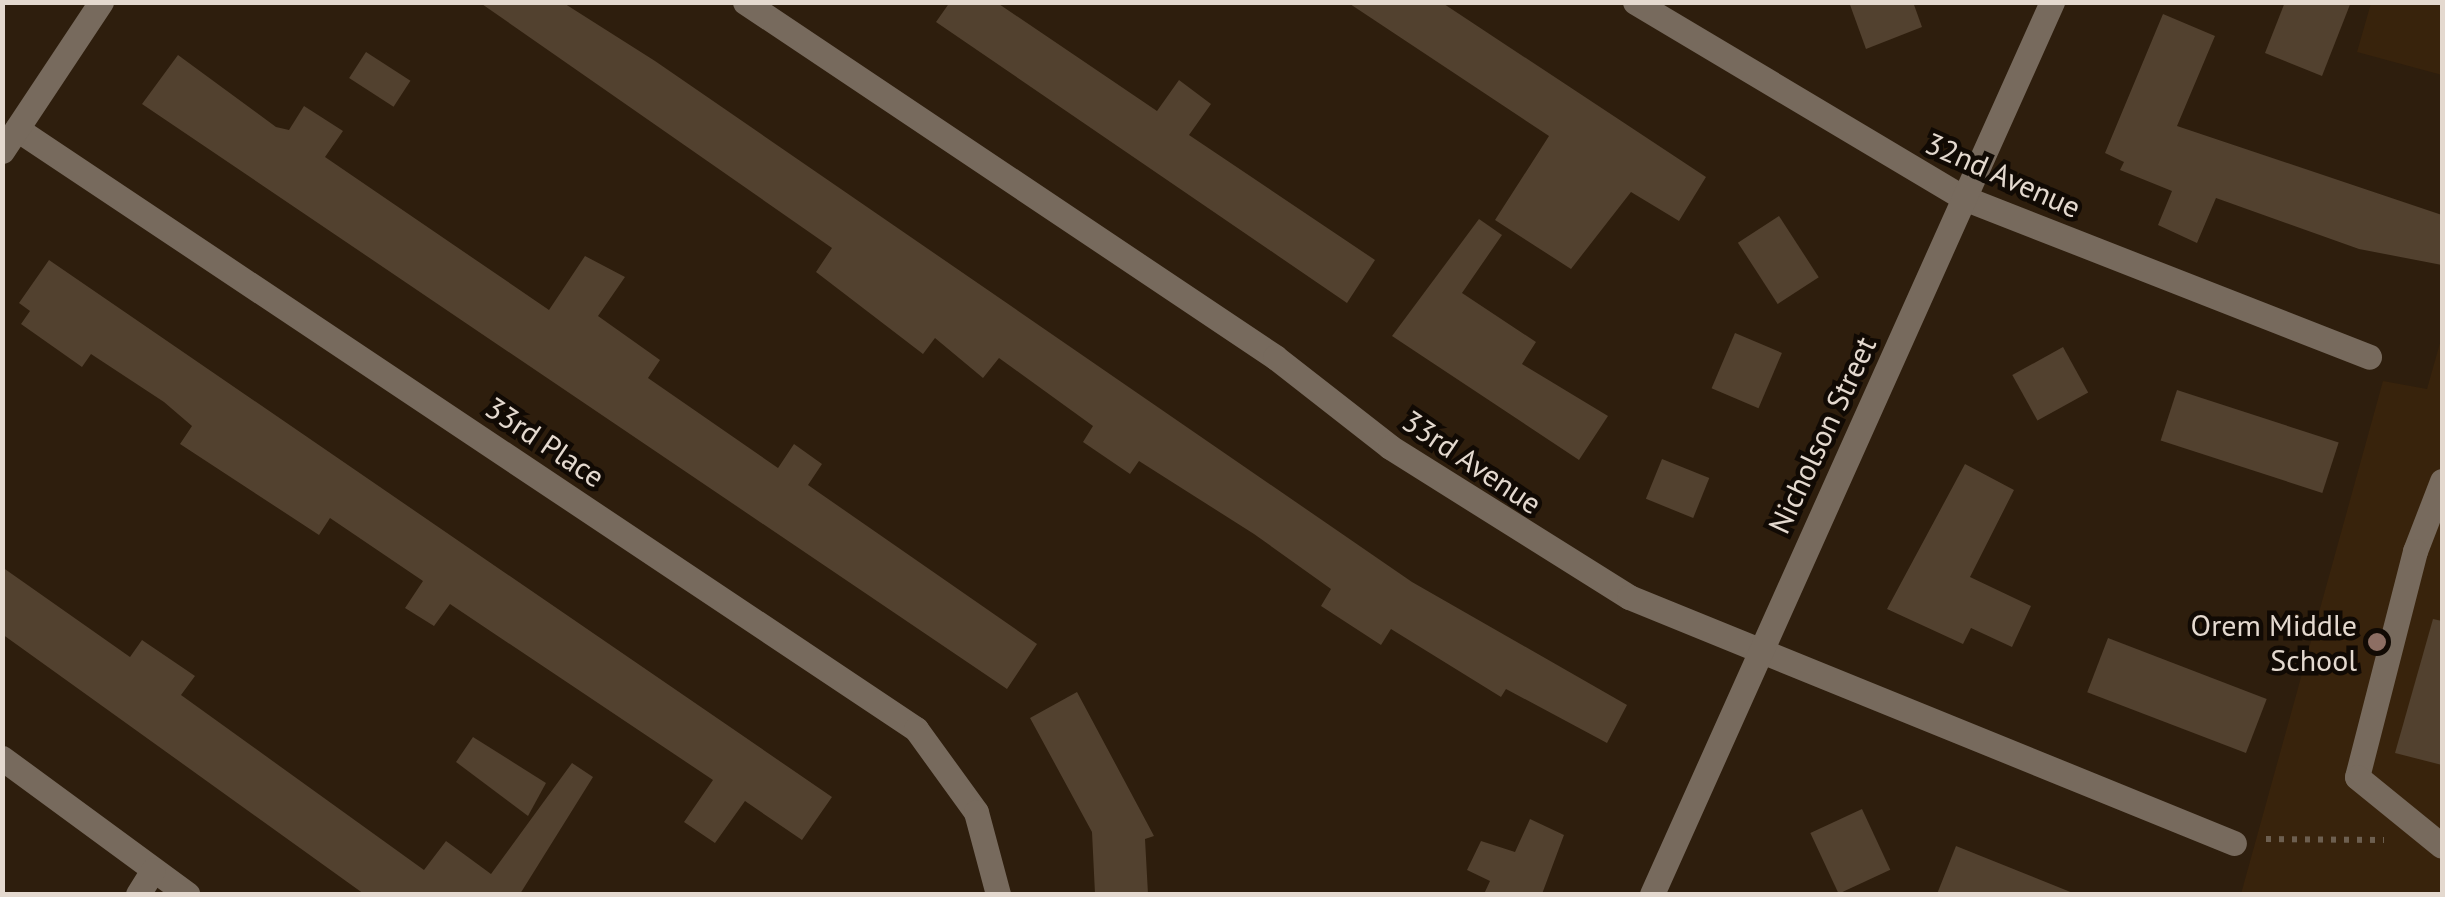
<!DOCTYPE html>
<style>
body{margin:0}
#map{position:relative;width:2445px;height:897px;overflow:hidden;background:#2e1e0d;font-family:"PT Sans",sans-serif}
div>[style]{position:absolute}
.built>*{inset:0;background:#38230c}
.building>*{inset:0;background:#52412f;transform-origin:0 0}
.path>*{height:6px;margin-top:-3px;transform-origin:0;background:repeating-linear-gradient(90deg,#6d5f50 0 5px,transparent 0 13px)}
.minor>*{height:25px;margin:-12.5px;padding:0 12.5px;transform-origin:12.5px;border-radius:12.5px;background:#776a5d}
.dots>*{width:28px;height:28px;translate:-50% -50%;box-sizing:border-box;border:5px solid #110a04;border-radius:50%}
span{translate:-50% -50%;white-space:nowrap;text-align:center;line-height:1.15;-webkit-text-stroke:9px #110a04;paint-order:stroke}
.street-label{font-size:30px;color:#e4d9cf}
.poi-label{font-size:30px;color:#e4d9cf}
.right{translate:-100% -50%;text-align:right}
.frame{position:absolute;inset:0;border:5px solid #e4d9cf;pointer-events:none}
</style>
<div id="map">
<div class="built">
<i style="clip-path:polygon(2371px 3px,2442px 3px,2442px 75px,2357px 52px)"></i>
<i style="clip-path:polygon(2442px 336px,2442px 894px,2241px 894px,2383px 381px,2427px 389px)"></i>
</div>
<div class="building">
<i style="clip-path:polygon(479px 2px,562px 2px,655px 61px,1412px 582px,1627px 705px,1607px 743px,1506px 689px,1501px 697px,1391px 629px,1381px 645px,1321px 606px,1331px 589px,1254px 534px,1139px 461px,1130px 474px,1083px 442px,1093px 426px,999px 358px,983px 378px,935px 338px,923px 354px,816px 272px,832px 248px)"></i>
<i style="clip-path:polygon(950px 2px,996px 2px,1157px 111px,1179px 80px,1211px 104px,1189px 135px,1375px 260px,1347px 303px,936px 22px)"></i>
<i style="clip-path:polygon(1347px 2px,1441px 2px,1706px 177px,1679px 221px,1631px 192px,1571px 269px,1495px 220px,1549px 136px)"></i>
<i style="clip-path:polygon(1849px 2px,1913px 2px,1922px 27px,1866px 49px)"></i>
<i style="clip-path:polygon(2285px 2px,2351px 2px,2322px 76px,2265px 53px)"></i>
<i style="clip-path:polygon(2163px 14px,2215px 36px,2177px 126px,2442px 215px,2442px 265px,2359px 249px,2216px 198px,2197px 243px,2158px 225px,2172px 191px,2120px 170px,2124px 162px,2105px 153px)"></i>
<i style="left:366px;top:52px;width:53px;height:31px;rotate:33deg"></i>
<i style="clip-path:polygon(178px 55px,276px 127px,289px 130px,304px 106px,343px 131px,325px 157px,549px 310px,585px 256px,625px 277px,598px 316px,660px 360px,648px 378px,778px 468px,794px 444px,822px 464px,808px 485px,1037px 644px,1007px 689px,142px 104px)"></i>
<i style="left:1779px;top:216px;width:73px;height:49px;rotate:57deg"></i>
<i style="clip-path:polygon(1479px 219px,1502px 235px,1462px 293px,1536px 342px,1522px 364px,1608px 416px,1579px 460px,1392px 336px)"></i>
<i style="clip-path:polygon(49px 260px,832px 797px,802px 840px,745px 801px,715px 843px,684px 822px,713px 780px,450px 604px,434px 626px,405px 608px,423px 581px,330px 518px,319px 535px,180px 444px,192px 426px,164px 402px,91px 354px,82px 367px,21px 324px,30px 311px,19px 303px)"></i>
<i style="left:1735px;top:333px;width:51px;height:60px;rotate:23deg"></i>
<i style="left:2063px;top:347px;width:52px;height:58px;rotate:61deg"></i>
<i style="left:2177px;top:390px;width:170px;height:53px;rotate:18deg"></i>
<i style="left:1662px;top:459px;width:51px;height:43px;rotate:22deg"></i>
<i style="clip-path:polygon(1965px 464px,2014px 490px,1970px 577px,2031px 606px,2012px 647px,1971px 628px,1963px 644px,1887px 609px)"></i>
<i style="clip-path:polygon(2px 567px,130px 657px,142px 640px,195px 676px,181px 695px,424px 870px,446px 841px,491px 874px,572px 763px,593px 777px,520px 894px,364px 894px,2px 634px)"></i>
<i style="clip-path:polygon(2433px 619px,2442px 621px,2442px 765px,2395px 753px)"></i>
<i style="left:2108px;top:638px;width:170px;height:58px;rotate:21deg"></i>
<i style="clip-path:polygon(1077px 692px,1154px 836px,1145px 839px,1148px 894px,1095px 894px,1092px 832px,1030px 718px)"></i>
<i style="clip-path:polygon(473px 737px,546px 783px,528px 816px,456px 762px)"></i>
<i style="left:1862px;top:809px;width:67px;height:57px;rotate:65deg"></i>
<i style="clip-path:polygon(1530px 819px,1564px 835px,1542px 894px,1484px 894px,1490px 881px,1467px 870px,1481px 841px,1515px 852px)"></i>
<i style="clip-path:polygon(1956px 846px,2073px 893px,2072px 894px,1937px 894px)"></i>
</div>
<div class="path">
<i style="left:2266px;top:839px;width:118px;rotate:0.5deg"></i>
</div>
<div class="minor">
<i style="left:745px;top:2px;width:638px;rotate:33.81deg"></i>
<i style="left:1275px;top:357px;width:146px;rotate:38deg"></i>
<i style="left:1390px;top:447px;width:282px;rotate:32.1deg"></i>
<i style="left:1629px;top:597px;width:653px;rotate:22.13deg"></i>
<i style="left:1635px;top:2px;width:383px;rotate:30.8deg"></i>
<i style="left:1964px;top:198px;width:435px;rotate:21.4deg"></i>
<i style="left:17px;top:129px;width:1081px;rotate:33.72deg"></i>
<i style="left:916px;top:729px;width:102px;rotate:54.1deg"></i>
<i style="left:976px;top:812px;width:85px;rotate:75deg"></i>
<i style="left:2px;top:151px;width:179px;rotate:-56.4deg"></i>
<i style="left:2442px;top:481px;width:75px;rotate:111.1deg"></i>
<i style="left:2415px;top:551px;width:233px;rotate:104.4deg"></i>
<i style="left:2357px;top:777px;width:109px;rotate:39.1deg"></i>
<i style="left:2px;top:758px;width:230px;rotate:36.3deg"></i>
<i style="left:138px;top:894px;width:28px;rotate:-58deg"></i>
<i style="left:1652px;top:894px;width:978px;rotate:-65.85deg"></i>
</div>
<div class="dots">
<i style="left:2377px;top:642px;background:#8d6e63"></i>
</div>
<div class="street-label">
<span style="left:2003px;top:175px;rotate:24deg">32nd Avenue</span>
<span style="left:1822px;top:435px;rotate:-65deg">Nicholson Street</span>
<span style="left:545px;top:442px;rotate:34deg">33rd Place</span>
<span style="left:1472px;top:462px;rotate:34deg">33rd Avenue</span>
</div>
<div class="poi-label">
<span class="right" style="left:2357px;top:642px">Orem Middle<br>School</span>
</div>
<div class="frame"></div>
</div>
